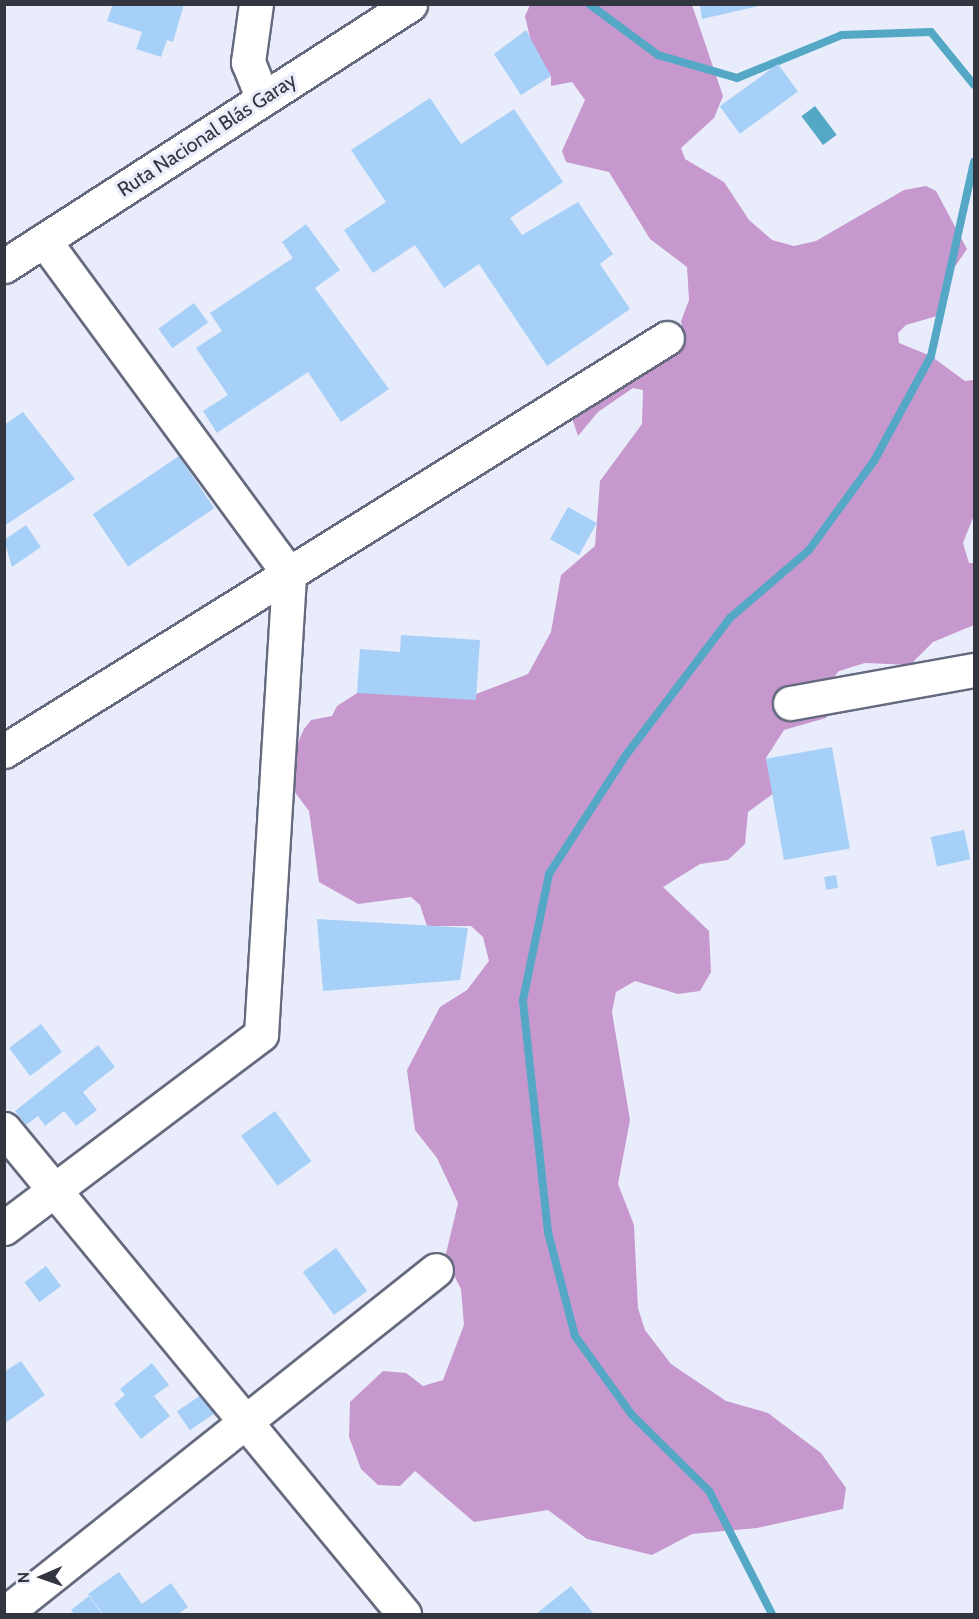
<!DOCTYPE html>
<meta charset="utf-8">
<style>
body{margin:0}
#map{position:relative;width:979px;height:1619px;overflow:hidden;background:#e9edfb;font-family:Cabin,sans-serif}
div>[style]{position:absolute}
.forest>*{inset:0;background:#c798ce}
.water>*{inset:0;background:#55a8c5;transform-origin:0 0}
.stream>*{height:8px;margin:-4px;padding:0 4px;transform-origin:4px;border-radius:4px;background:#55a8c5}
.building>*{inset:0;background:#a6d0f8;transform-origin:0 0}
.roads{filter:drop-shadow(2px 0 #656a7e) drop-shadow(-2px 0 #656a7e) drop-shadow(0 2px #656a7e) drop-shadow(0 -2px #656a7e)}
.minor>*{height:33px;margin:-16.5px;padding:0 16.5px;transform-origin:16.5px;border-radius:16.5px;background:#fff}
.highway>*{height:33px;margin:-16.5px;padding:0 16.5px;transform-origin:16.5px;border-radius:16.5px;background:#fff}
span{translate:-50% -50%;white-space:nowrap;text-align:center;line-height:1.15;-webkit-text-stroke:6px #e9edfb;paint-order:stroke}
.street-label{font-size:20px;color:#33363f}
.frame{position:absolute;inset:0;border:6px solid #33363f;pointer-events:none}
.north{position:absolute;left:12px;top:1547px;width:60px;height:60px;-webkit-text-stroke:4px #e9edfb;paint-order:stroke;rotate:268deg;font-size:16px;font-weight:700;line-height:24px;text-align:center;color:#33363f}
.north::after{content:'';display:block;margin:auto;width:21px;height:27px;background:#33363f;clip-path:polygon(50% 0,100% 100%,50% 72%,0 100%)}
</style>
<div id="map">
<div class="forest">
<i style="clip-path:polygon(530px 5px,692px 5px,723px 96px,714px 118px,681px 148px,685px 159px,724px 182px,749px 220px,772px 240px,794px 246px,816px 241px,904px 190px,926px 186px,936px 191px,967px 249px,943px 284px,937px 316px,906px 325px,898px 333px,899px 343px,931px 356px,965px 381px,974px 380px,974px 515px,963px 543px,969px 563px,974px 563px,974px 625px,933px 642px,910px 665px,865px 663px,839px 671px,832px 679px,832px 710px,826px 718px,784px 730px,766px 758px,774px 793px,748px 812px,745px 844px,728px 860px,700px 864px,663px 887px,709px 931px,711px 972px,700px 991px,678px 994px,635px 981px,616px 992px,612px 1012px,630px 1120px,618px 1184px,634px 1225px,638px 1308px,645px 1330px,671px 1364px,726px 1401px,768px 1413px,821px 1453px,846px 1488px,843px 1509px,757px 1528px,692px 1534px,652px 1555px,587px 1539px,548px 1510px,474px 1522px,415px 1471px,400px 1486px,378px 1485px,361px 1469px,349px 1437px,350px 1402px,383px 1371px,406px 1373px,423px 1386px,443px 1380px,464px 1325px,461px 1289px,445px 1258px,458px 1203px,437px 1158px,415px 1130px,407px 1070px,440px 1007px,467px 990px,489px 961px,483px 937px,471px 926px,427px 926px,420px 905px,411px 897px,358px 904px,319px 882px,309px 811px,288px 783px,289px 762px,304px 729px,311px 720px,332px 716px,337px 706px,365px 688px,463px 699px,528px 674px,551px 632px,561px 575px,595px 546px,600px 481px,642px 424px,643px 390px,633px 388px,598px 412px,578px 436px,571px 415px,685px 344px,681px 321px,689px 300px,687px 267px,650px 239px,609px 172px,566px 162px,562px 151px,585px 100px,572px 82px,551px 86px,551px 76px,535px 59px,525px 16px)"></i>
</div>
<div class="water">
<i style="left:815px;top:106px;width:36px;height:17px;rotate:53deg"></i>
</div>
<div class="stream">
<i style="left:589px;top:4px;width:86px;rotate:36.5deg"></i>
<i style="left:658px;top:55px;width:82px;rotate:16.2deg"></i>
<i style="left:737px;top:78px;width:113px;rotate:-22.3deg"></i>
<i style="left:842px;top:35px;width:89px;rotate:-1.9deg"></i>
<i style="left:931px;top:32px;width:68px;rotate:50.9deg"></i>
<i style="left:772px;top:1614px;width:138px;rotate:-117.1deg"></i>
<i style="left:709px;top:1491px;width:108px;rotate:-135.4deg"></i>
<i style="left:632px;top:1415px;width:97px;rotate:-125.8deg"></i>
<i style="left:575px;top:1336px;width:107px;rotate:-104.6deg"></i>
<i style="left:548px;top:1232px;width:233px;rotate:-96.2deg"></i>
<i style="left:523px;top:1000px;width:129px;rotate:-78.3deg"></i>
<i style="left:549px;top:874px;width:142px;rotate:-57.1deg"></i>
<i style="left:626px;top:755px;width:172px;rotate:-52.8deg"></i>
<i style="left:730px;top:618px;width:104px;rotate:-40.7deg"></i>
<i style="left:809px;top:550px;width:110px;rotate:-53.9deg"></i>
<i style="left:874px;top:461px;width:119px;rotate:-61.5deg"></i>
<i style="left:931px;top:356px;width:199px;rotate:-77.5deg"></i>
</div>
<div class="building">
<i style="clip-path:polygon(113px 4px,184px 4px,173px 42px,167px 40px,161px 57px,136px 49px,142px 32px,107px 21px)"></i>
<i style="clip-path:polygon(700px 4px,762px 4px,763px 5px,702px 19px)"></i>
<i style="clip-path:polygon(526px 30px,551px 76px,521px 95px,494px 54px)"></i>
<i style="left:778px;top:64px;width:34px;height:72px;rotate:54deg"></i>
<i style="clip-path:polygon(430px 98px,461px 144px,514px 109px,563px 182px,510px 218px,522px 235px,578px 202px,613px 254px,600px 264px,630px 309px,547px 366px,479px 264px,444px 288px,415px 245px,373px 273px,344px 230px,386px 202px,351px 150px)"></i>
<i style="clip-path:polygon(306px 224px,340px 270px,315px 288px,389px 389px,341px 422px,308px 372px,217px 433px,203px 411px,228px 395px,196px 348px,222px 331px,210px 313px,293px 258px,282px 242px)"></i>
<i style="left:194px;top:303px;width:24px;height:44px;rotate:54deg"></i>
<i style="clip-path:polygon(23px 412px,75px 479px,4px 526px,4px 425px)"></i>
<i style="left:179px;top:456px;width:63px;height:104px;rotate:56deg"></i>
<i style="left:568px;top:507px;width:33px;height:37px;rotate:29deg"></i>
<i style="clip-path:polygon(26px 525px,41px 547px,12px 567px,4px 540px)"></i>
<i style="clip-path:polygon(401px 635px,480px 640px,476px 700px,357px 693px,360px 649px,400px 652px)"></i>
<i style="left:832px;top:747px;width:103px;height:67px;rotate:80deg"></i>
<i style="left:964px;top:830px;width:30px;height:34px;rotate:78deg"></i>
<i style="left:836px;top:875px;width:13px;height:12px;rotate:81deg"></i>
<i style="clip-path:polygon(317px 919px,468px 928px,460px 980px,323px 991px)"></i>
<i style="left:41px;top:1024px;width:35px;height:40px;rotate:53deg"></i>
<i style="clip-path:polygon(98px 1045px,115px 1067px,83px 1092px,97px 1110px,76px 1126px,64px 1111px,45px 1126px,38px 1116px,26px 1125px,15px 1111px)"></i>
<i style="left:275px;top:1111px;width:62px;height:42px;rotate:54deg"></i>
<i style="left:336px;top:1248px;width:53px;height:41px;rotate:54deg"></i>
<i style="left:46px;top:1266px;width:25px;height:27px;rotate:53deg"></i>
<i style="clip-path:polygon(21px 1361px,45px 1395px,4px 1424px,4px 1372px)"></i>
<i style="clip-path:polygon(152px 1363px,169px 1385px,154px 1396px,170px 1416px,141px 1439px,114px 1404px,125px 1395px,120px 1389px)"></i>
<i style="left:201px;top:1395px;width:23px;height:29px;rotate:56deg"></i>
<i style="clip-path:polygon(119px 1572px,142px 1604px,171px 1583px,188px 1607px,178px 1614px,103px 1614px,88px 1594px)"></i>
<i style="clip-path:polygon(571px 1586px,594px 1614px,536px 1614px)"></i>
<i style="clip-path:polygon(89px 1596px,102px 1614px,74px 1614px,71px 1610px)"></i>
</div>
<div class="roads">
<div class="minor">
<i style="left:256px;top:4px;width:59px;rotate:97.9deg"></i>
<i style="left:248px;top:62px;width:40px;rotate:68deg"></i>
<i style="left:790px;top:703px;width:187px;rotate:-10.2deg"></i>
<i style="left:4px;top:751px;width:781px;rotate:-31.92deg"></i>
<i style="left:4px;top:1129px;width:629px;rotate:50.49deg"></i>
<i style="left:4px;top:1228px;width:322px;rotate:-37deg"></i>
<i style="left:261px;top:1034px;width:461px;rotate:-86.5deg"></i>
<i style="left:289px;top:574px;width:414px;rotate:-126.3deg"></i>
<i style="left:4px;top:1614px;width:552px;rotate:-38.53deg"></i>
</div>
<div class="highway">
<i style="left:4px;top:266px;width:483px;rotate:-32.8deg"></i>
</div>
</div>
<div class="street-label">
<span style="left:207px;top:135px;rotate:-33deg">Ruta Nacional Blás Garay</span>
</div>
<div class="frame"></div>
<div class="north">N</div>
</div>
